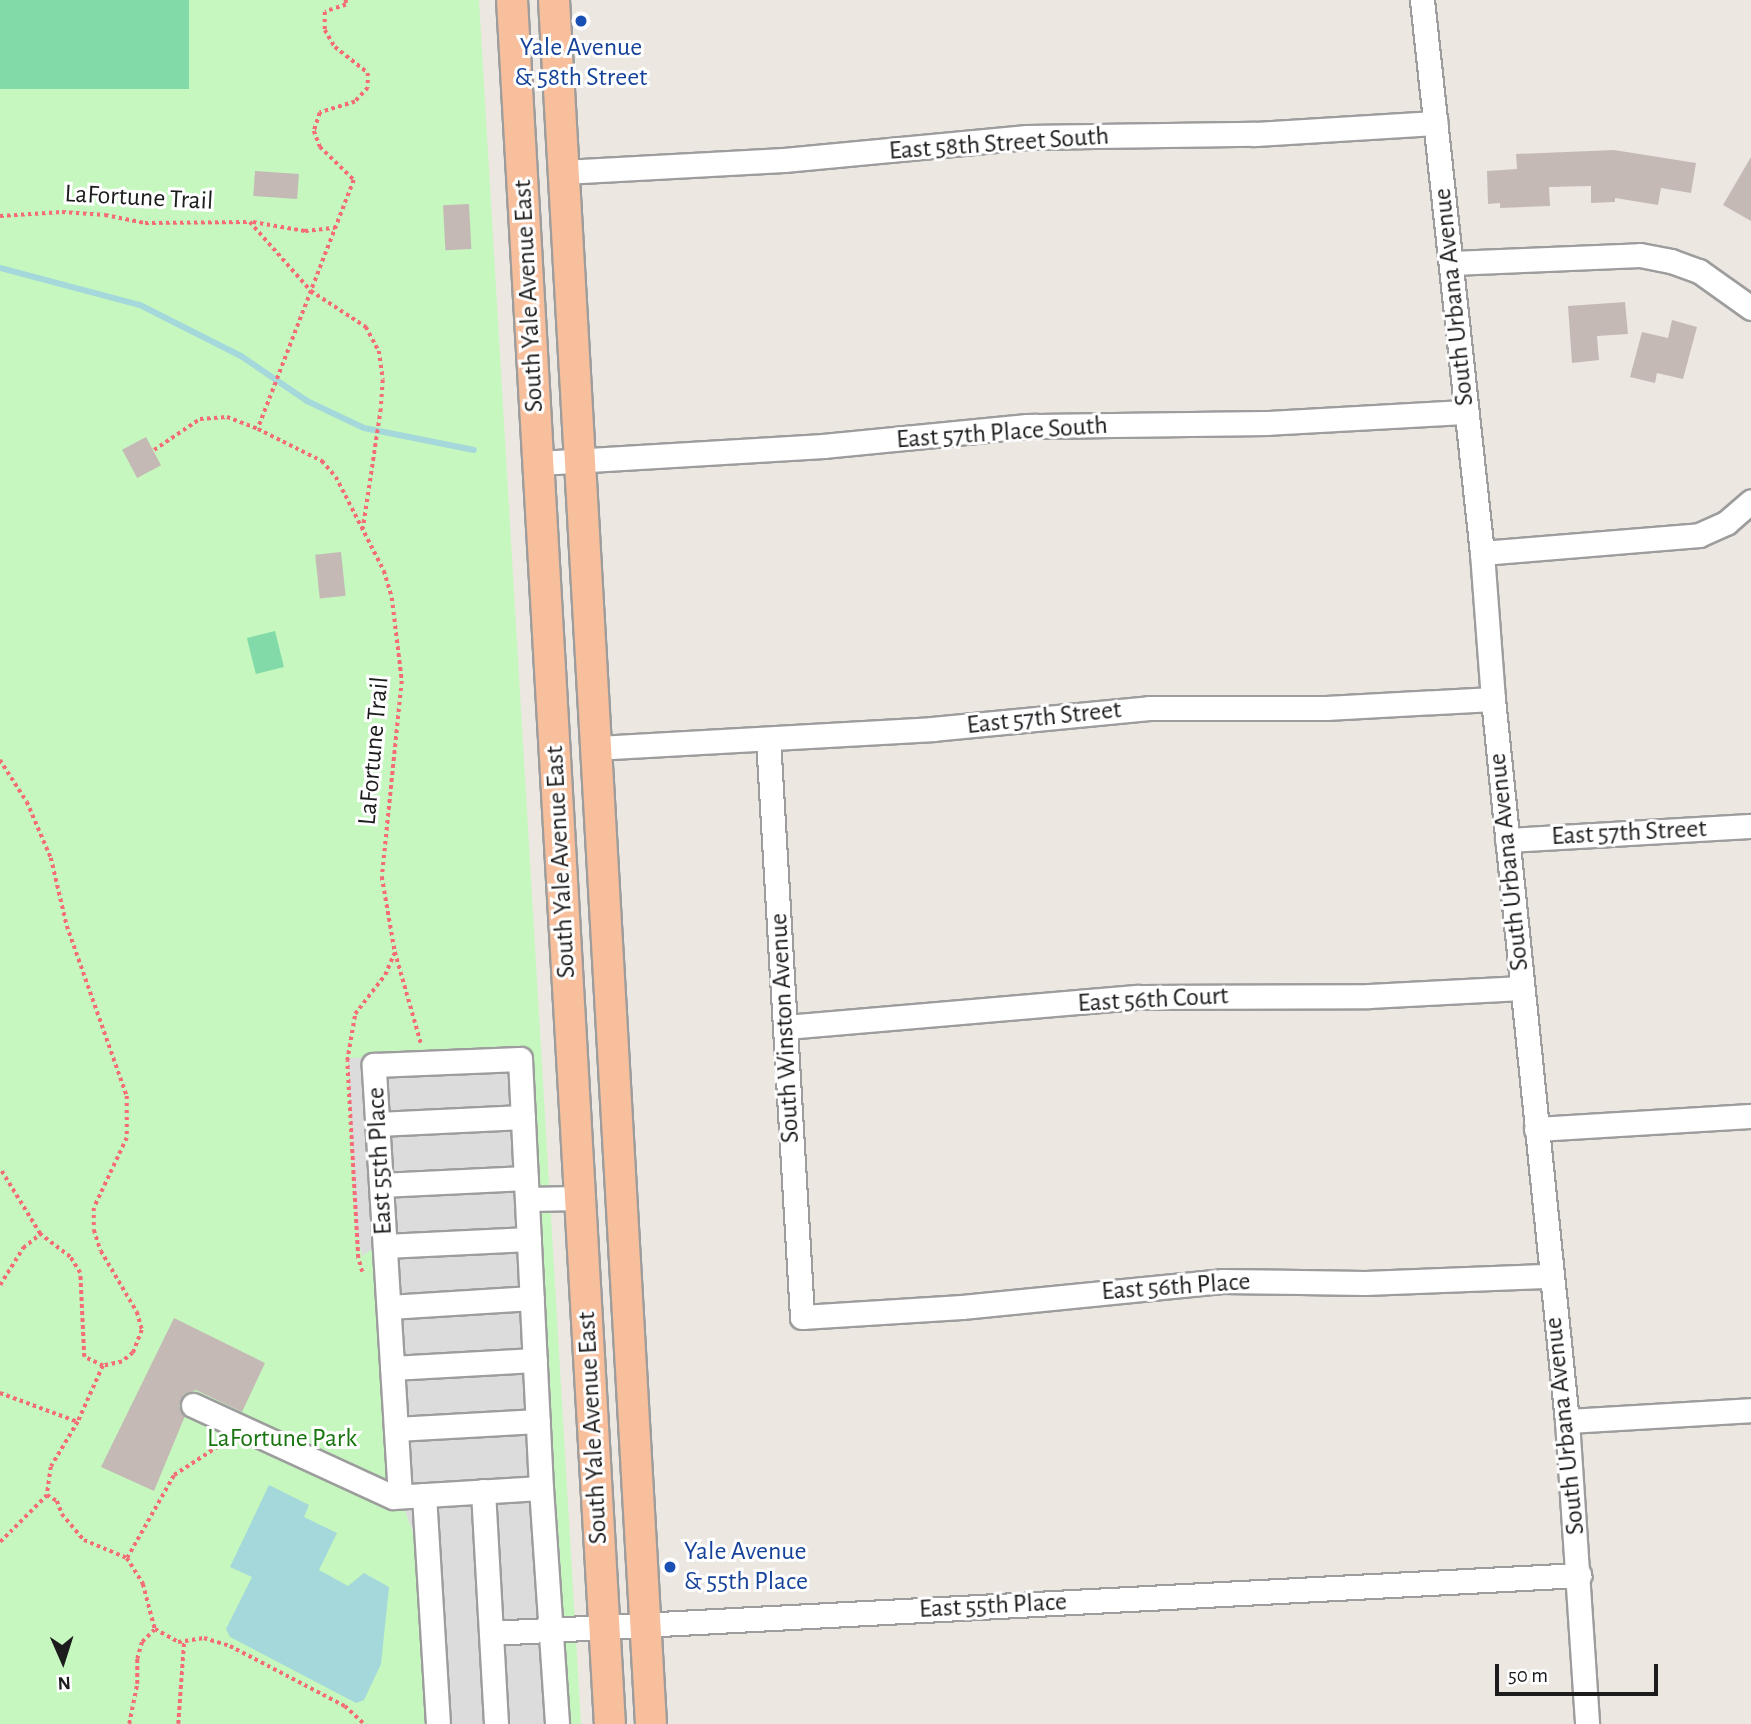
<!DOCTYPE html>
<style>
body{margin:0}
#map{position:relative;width:1751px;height:1724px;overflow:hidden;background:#ede7e2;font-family:"Alegreya Sans",sans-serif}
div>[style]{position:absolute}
.park>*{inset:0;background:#c5f7bf}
.pitch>*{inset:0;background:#82daa8;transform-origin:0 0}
.parking>*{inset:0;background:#dcdcdc}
.water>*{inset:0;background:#a4d8da}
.stream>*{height:6px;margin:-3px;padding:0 3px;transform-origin:3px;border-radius:3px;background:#a4d8da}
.building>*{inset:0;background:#c5b9b6;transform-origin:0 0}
.path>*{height:3.5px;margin-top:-1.75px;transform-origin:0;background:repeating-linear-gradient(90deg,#f46c77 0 3.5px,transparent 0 7px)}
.roads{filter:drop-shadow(2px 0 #9d9d9d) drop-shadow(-2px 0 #9d9d9d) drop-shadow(0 2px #9d9d9d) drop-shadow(0 -2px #9d9d9d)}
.minor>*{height:23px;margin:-11.5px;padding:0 11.5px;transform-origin:11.5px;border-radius:11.5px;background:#fff}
.major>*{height:30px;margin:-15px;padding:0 15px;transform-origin:15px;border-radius:15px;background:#f8bf9c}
.dots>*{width:19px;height:19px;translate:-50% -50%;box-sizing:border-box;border:4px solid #fff;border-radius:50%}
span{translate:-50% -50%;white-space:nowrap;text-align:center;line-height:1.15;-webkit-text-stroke:6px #fff;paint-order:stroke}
.transit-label{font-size:26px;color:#164399}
.left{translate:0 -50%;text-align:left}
.street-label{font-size:26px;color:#1c1c1c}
.park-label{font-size:26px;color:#19750f}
.north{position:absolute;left:28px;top:1626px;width:70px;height:70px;-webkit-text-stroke:5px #fff;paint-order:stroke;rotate:177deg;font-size:19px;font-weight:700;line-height:28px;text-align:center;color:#1c1c1c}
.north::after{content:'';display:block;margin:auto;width:24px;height:32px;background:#1c1c1c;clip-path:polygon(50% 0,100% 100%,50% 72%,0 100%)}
.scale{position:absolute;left:1495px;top:1664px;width:163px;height:32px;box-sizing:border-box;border:4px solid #1c1c1c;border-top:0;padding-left:9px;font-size:21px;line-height:24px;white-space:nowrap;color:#1c1c1c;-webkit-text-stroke:5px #fff;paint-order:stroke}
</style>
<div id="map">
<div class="park">
<i style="clip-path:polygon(0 0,479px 0,581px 1724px,0 1724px)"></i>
</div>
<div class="pitch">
<i style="left:0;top:0;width:189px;height:89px"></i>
<i style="left:275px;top:631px;width:37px;height:29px;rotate:76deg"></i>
</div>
<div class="parking">
<i style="clip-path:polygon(528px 1051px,568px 1724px,429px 1724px,420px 1550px,390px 1472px,373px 1249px,362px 1256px,356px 1226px,348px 1058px)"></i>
</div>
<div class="water">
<i style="clip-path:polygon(269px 1485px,309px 1505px,304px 1517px,337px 1533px,319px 1570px,348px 1586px,364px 1573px,389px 1587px,381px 1664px,364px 1700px,356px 1703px,230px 1637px,226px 1629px,252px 1577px,230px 1567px)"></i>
</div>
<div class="stream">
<i style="left:0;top:268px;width:145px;rotate:14.8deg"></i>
<i style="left:140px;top:305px;width:113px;rotate:26.8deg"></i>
<i style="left:241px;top:356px;width:80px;rotate:34.3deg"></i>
<i style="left:307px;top:401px;width:63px;rotate:25.3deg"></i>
<i style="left:364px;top:428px;width:112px;rotate:11.3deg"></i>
</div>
<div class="building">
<i style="clip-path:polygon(1614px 150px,1696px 163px,1691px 193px,1661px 188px,1658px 205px,1615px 198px,1615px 202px,1591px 203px,1591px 186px,1549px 187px,1550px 206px,1500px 208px,1500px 203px,1488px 204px,1487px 171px,1517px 169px,1516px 154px)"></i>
<i style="clip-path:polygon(1751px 157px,1751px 221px,1723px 205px)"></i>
<i style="left:255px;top:171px;width:44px;height:25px;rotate:4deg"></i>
<i style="left:469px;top:204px;width:45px;height:26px;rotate:87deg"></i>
<i style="clip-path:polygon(1625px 302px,1628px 334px,1597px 336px,1599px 360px,1572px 363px,1568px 306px)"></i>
<i style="clip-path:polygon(1672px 320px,1697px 327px,1683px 379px,1657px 373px,1655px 383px,1630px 377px,1642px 332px,1668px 338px)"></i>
<i style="left:146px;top:437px;width:32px;height:27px;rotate:62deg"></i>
<i style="left:341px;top:552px;width:44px;height:26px;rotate:84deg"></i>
<i style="clip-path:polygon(174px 1318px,265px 1363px,242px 1412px,196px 1390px,184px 1394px,179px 1406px,185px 1416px,154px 1491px,101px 1467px)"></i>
</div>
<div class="path">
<i style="left:346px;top:0;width:5px;rotate:90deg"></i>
<i style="left:346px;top:5px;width:22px;rotate:162deg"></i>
<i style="left:325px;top:12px;width:18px;rotate:90deg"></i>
<i style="left:325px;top:30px;width:20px;rotate:60deg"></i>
<i style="left:335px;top:47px;width:42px;rotate:38.2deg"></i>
<i style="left:368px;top:73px;width:15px;rotate:90deg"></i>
<i style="left:368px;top:88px;width:19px;rotate:133deg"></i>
<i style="left:355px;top:102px;width:37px;rotate:163deg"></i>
<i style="left:320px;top:113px;width:19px;rotate:108deg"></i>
<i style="left:314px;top:131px;width:17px;rotate:69deg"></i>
<i style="left:320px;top:147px;width:47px;rotate:44.1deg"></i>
<i style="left:354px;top:180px;width:267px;rotate:111.1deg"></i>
<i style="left:258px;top:429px;width:72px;rotate:26.6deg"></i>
<i style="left:322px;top:461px;width:21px;rotate:49deg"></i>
<i style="left:336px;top:477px;width:106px;rotate:62.9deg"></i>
<i style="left:384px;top:571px;width:28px;rotate:73deg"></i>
<i style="left:392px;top:598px;width:84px;rotate:83.1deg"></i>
<i style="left:402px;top:681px;width:197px;rotate:95.8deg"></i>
<i style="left:382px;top:877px;width:76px;rotate:80.2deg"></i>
<i style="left:395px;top:952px;width:95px;rotate:74.1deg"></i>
<i style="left:0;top:216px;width:62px;rotate:-3.7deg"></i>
<i style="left:62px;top:212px;width:43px;rotate:4deg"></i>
<i style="left:105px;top:215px;width:41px;rotate:11.3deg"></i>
<i style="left:145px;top:223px;width:105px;rotate:-0.5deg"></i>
<i style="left:250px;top:222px;width:92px;rotate:48.5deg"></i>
<i style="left:311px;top:291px;width:66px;rotate:33.2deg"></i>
<i style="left:366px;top:327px;width:27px;rotate:62deg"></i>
<i style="left:379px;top:351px;width:29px;rotate:82deg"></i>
<i style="left:383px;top:380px;width:29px;rotate:94deg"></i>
<i style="left:381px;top:409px;width:121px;rotate:98.5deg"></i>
<i style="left:253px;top:222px;width:53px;rotate:9.8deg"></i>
<i style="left:305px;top:231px;width:30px;rotate:-6deg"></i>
<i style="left:154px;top:450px;width:55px;rotate:-34deg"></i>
<i style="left:200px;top:419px;width:27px;rotate:-4deg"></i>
<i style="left:227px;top:417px;width:33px;rotate:21deg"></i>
<i style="left:0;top:760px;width:50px;rotate:57.3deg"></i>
<i style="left:27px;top:802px;width:61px;rotate:66.8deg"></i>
<i style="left:51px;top:858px;width:70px;rotate:76.8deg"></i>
<i style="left:67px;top:926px;width:180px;rotate:70.6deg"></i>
<i style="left:127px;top:1096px;width:42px;rotate:90deg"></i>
<i style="left:127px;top:1138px;width:77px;rotate:115.2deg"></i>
<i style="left:94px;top:1208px;width:22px;rotate:90deg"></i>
<i style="left:94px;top:1230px;width:22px;rotate:72deg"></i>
<i style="left:101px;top:1251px;width:71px;rotate:59.5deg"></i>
<i style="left:137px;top:1312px;width:19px;rotate:74deg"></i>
<i style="left:142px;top:1330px;width:25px;rotate:111deg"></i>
<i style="left:133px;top:1353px;width:14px;rotate:141deg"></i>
<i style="left:122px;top:1362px;width:19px;rotate:168deg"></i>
<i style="left:103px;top:1366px;width:21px;rotate:-155deg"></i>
<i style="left:84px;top:1357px;width:84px;rotate:-92.7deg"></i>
<i style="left:80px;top:1273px;width:19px;rotate:-122deg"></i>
<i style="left:70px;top:1257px;width:38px;rotate:-143deg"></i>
<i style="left:40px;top:1234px;width:76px;rotate:-121.6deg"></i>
<i style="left:362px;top:1272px;width:15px;rotate:-106deg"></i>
<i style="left:358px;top:1258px;width:197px;rotate:-93.2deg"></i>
<i style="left:347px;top:1061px;width:48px;rotate:-80.3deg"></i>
<i style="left:355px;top:1014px;width:49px;rotate:-52.4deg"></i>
<i style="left:385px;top:975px;width:23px;rotate:-67deg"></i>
<i style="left:0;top:1285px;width:44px;rotate:-58.1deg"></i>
<i style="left:23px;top:1248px;width:22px;rotate:-39deg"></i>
<i style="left:103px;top:1366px;width:61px;rotate:114.1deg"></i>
<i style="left:78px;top:1422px;width:52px;rotate:121deg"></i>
<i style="left:51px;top:1467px;width:28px;rotate:98deg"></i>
<i style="left:47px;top:1495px;width:12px;rotate:31deg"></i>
<i style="left:57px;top:1501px;width:14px;rotate:69deg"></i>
<i style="left:62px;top:1514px;width:34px;rotate:50deg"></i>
<i style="left:84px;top:1540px;width:47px;rotate:22.7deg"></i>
<i style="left:127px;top:1558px;width:31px;rotate:58deg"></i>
<i style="left:143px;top:1584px;width:47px;rotate:75.1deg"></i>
<i style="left:155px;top:1629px;width:26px;rotate:29deg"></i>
<i style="left:178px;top:1642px;width:26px;rotate:-9deg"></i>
<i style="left:204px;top:1638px;width:27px;rotate:17deg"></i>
<i style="left:230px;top:1646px;width:130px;rotate:27.6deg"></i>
<i style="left:345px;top:1706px;width:26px;rotate:43deg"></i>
<i style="left:0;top:1393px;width:83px;rotate:20.4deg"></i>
<i style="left:0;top:1542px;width:66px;rotate:-45deg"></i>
<i style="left:127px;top:1558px;width:95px;rotate:-60.5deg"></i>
<i style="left:174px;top:1475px;width:59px;rotate:-33.1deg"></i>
<i style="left:129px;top:1724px;width:41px;rotate:-78.7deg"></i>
<i style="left:137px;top:1684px;width:25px;rotate:-90deg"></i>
<i style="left:137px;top:1659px;width:18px;rotate:-74deg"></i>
<i style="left:142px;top:1642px;width:18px;rotate:-45deg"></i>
<i style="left:178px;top:1724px;width:83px;rotate:-85.9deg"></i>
</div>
<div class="roads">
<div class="minor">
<i style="left:1422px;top:0;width:556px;rotate:83.81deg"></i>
<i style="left:1482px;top:553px;width:146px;rotate:85.7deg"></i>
<i style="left:1493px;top:699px;width:726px;rotate:84.15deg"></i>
<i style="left:1567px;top:1421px;width:304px;rotate:86.2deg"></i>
<i style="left:563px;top:172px;width:221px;rotate:-3.1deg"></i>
<i style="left:784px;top:160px;width:244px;rotate:-5.4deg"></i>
<i style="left:1027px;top:137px;width:228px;rotate:-0.8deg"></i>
<i style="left:1255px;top:134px;width:181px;rotate:-3.5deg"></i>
<i style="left:1452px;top:263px;width:188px;rotate:-2.4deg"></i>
<i style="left:1640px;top:255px;width:32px;rotate:11deg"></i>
<i style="left:1671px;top:261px;width:30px;rotate:20deg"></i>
<i style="left:1699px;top:271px;width:64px;rotate:35.4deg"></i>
<i style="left:539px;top:463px;width:285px;rotate:-3.4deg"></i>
<i style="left:823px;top:446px;width:205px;rotate:-5.6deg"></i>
<i style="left:1027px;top:426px;width:240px;rotate:-0.7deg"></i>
<i style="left:1267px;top:423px;width:199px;rotate:-3.2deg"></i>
<i style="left:1482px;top:553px;width:218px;rotate:-4.7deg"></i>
<i style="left:1699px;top:535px;width:30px;rotate:-24deg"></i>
<i style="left:1726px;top:523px;width:33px;rotate:-41deg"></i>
<i style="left:768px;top:739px;width:579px;rotate:86.63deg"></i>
<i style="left:802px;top:1317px;width:160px;rotate:-3.6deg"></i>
<i style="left:962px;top:1307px;width:261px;rotate:-5.7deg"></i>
<i style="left:1222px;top:1281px;width:143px;rotate:0.8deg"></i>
<i style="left:1365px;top:1283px;width:186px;rotate:-2.2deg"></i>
<i style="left:596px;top:748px;width:337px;rotate:-3.2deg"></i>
<i style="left:932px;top:729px;width:218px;rotate:-5.5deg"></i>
<i style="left:1149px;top:708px;width:177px"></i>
<i style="left:1326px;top:708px;width:167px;rotate:-3.1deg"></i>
<i style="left:1507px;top:840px;width:244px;rotate:-3.3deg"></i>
<i style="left:786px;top:1027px;width:354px;rotate:-4.9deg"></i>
<i style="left:1139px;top:997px;width:230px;rotate:-0.2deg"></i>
<i style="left:1369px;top:996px;width:153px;rotate:-3deg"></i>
<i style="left:378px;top:1124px;width:145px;rotate:-2.8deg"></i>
<i style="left:1536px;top:1129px;width:215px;rotate:-3.5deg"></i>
<i style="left:381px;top:1185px;width:145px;rotate:-2.8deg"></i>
<i style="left:527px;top:1199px;width:53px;rotate:-1.1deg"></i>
<i style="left:385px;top:1246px;width:144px;rotate:-2.8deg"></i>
<i style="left:389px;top:1307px;width:143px;rotate:-3.6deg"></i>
<i style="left:392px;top:1368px;width:143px;rotate:-3.2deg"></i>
<i style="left:193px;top:1405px;width:220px;rotate:24.7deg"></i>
<i style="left:393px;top:1497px;width:148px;rotate:-3.5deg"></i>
<i style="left:1567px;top:1421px;width:184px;rotate:-3.4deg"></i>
<i style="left:396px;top:1429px;width:142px;rotate:-3.2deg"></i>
<i style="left:483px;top:1491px;width:233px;rotate:86.8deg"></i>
<i style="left:424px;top:1495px;width:229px;rotate:86.5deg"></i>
<i style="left:400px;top:1496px;width:432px;rotate:-93.5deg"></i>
<i style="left:374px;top:1065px;width:146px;rotate:-2.4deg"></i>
<i style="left:520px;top:1059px;width:430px;rotate:87.2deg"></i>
<i style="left:541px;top:1488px;width:237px;rotate:86.1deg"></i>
<i style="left:491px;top:1633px;width:1090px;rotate:-3.05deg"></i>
</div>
<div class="major">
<i style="left:512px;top:0;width:1727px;rotate:86.75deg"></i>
<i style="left:554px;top:0;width:1727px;rotate:86.78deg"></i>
</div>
</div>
<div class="dots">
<i style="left:581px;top:21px;background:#1a4fb4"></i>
<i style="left:670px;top:1567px;background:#1a4fb4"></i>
</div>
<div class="transit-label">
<span style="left:581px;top:63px">Yale Avenue<br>&amp; 58th Street</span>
<span class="left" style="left:684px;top:1567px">Yale Avenue<br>&amp; 55th Place</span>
</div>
<div class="street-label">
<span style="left:999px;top:144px;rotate:-4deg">East 58th Street South</span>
<span style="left:139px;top:198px;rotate:3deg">LaFortune Trail</span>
<span style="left:529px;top:296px;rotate:-93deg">South Yale Avenue East</span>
<span style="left:1454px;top:297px;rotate:-96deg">South Urbana Avenue</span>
<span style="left:1002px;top:433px;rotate:-4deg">East 57th Place South</span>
<span style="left:1044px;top:718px;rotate:-6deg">East 57th Street</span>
<span style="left:374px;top:751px;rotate:-85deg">LaFortune Trail</span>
<span style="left:1629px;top:833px;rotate:-3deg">East 57th Street</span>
<span style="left:561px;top:862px;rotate:-93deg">South Yale Avenue East</span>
<span style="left:1509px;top:862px;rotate:-96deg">South Urbana Avenue</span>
<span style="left:1153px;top:1000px;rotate:-3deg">East 56th Court</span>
<span style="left:785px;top:1028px;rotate:-93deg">South Winston Avenue</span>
<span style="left:380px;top:1161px;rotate:-93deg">East 55th Place</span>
<span style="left:1176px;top:1287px;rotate:-4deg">East 56th Place</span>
<span style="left:1565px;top:1426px;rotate:-96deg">South Urbana Avenue</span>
<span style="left:593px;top:1428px;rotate:-93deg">South Yale Avenue East</span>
<span style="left:993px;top:1606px;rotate:-3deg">East 55th Place</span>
</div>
<div class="park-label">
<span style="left:282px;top:1439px">LaFortune Park</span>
</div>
<div class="north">N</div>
<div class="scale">50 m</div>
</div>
